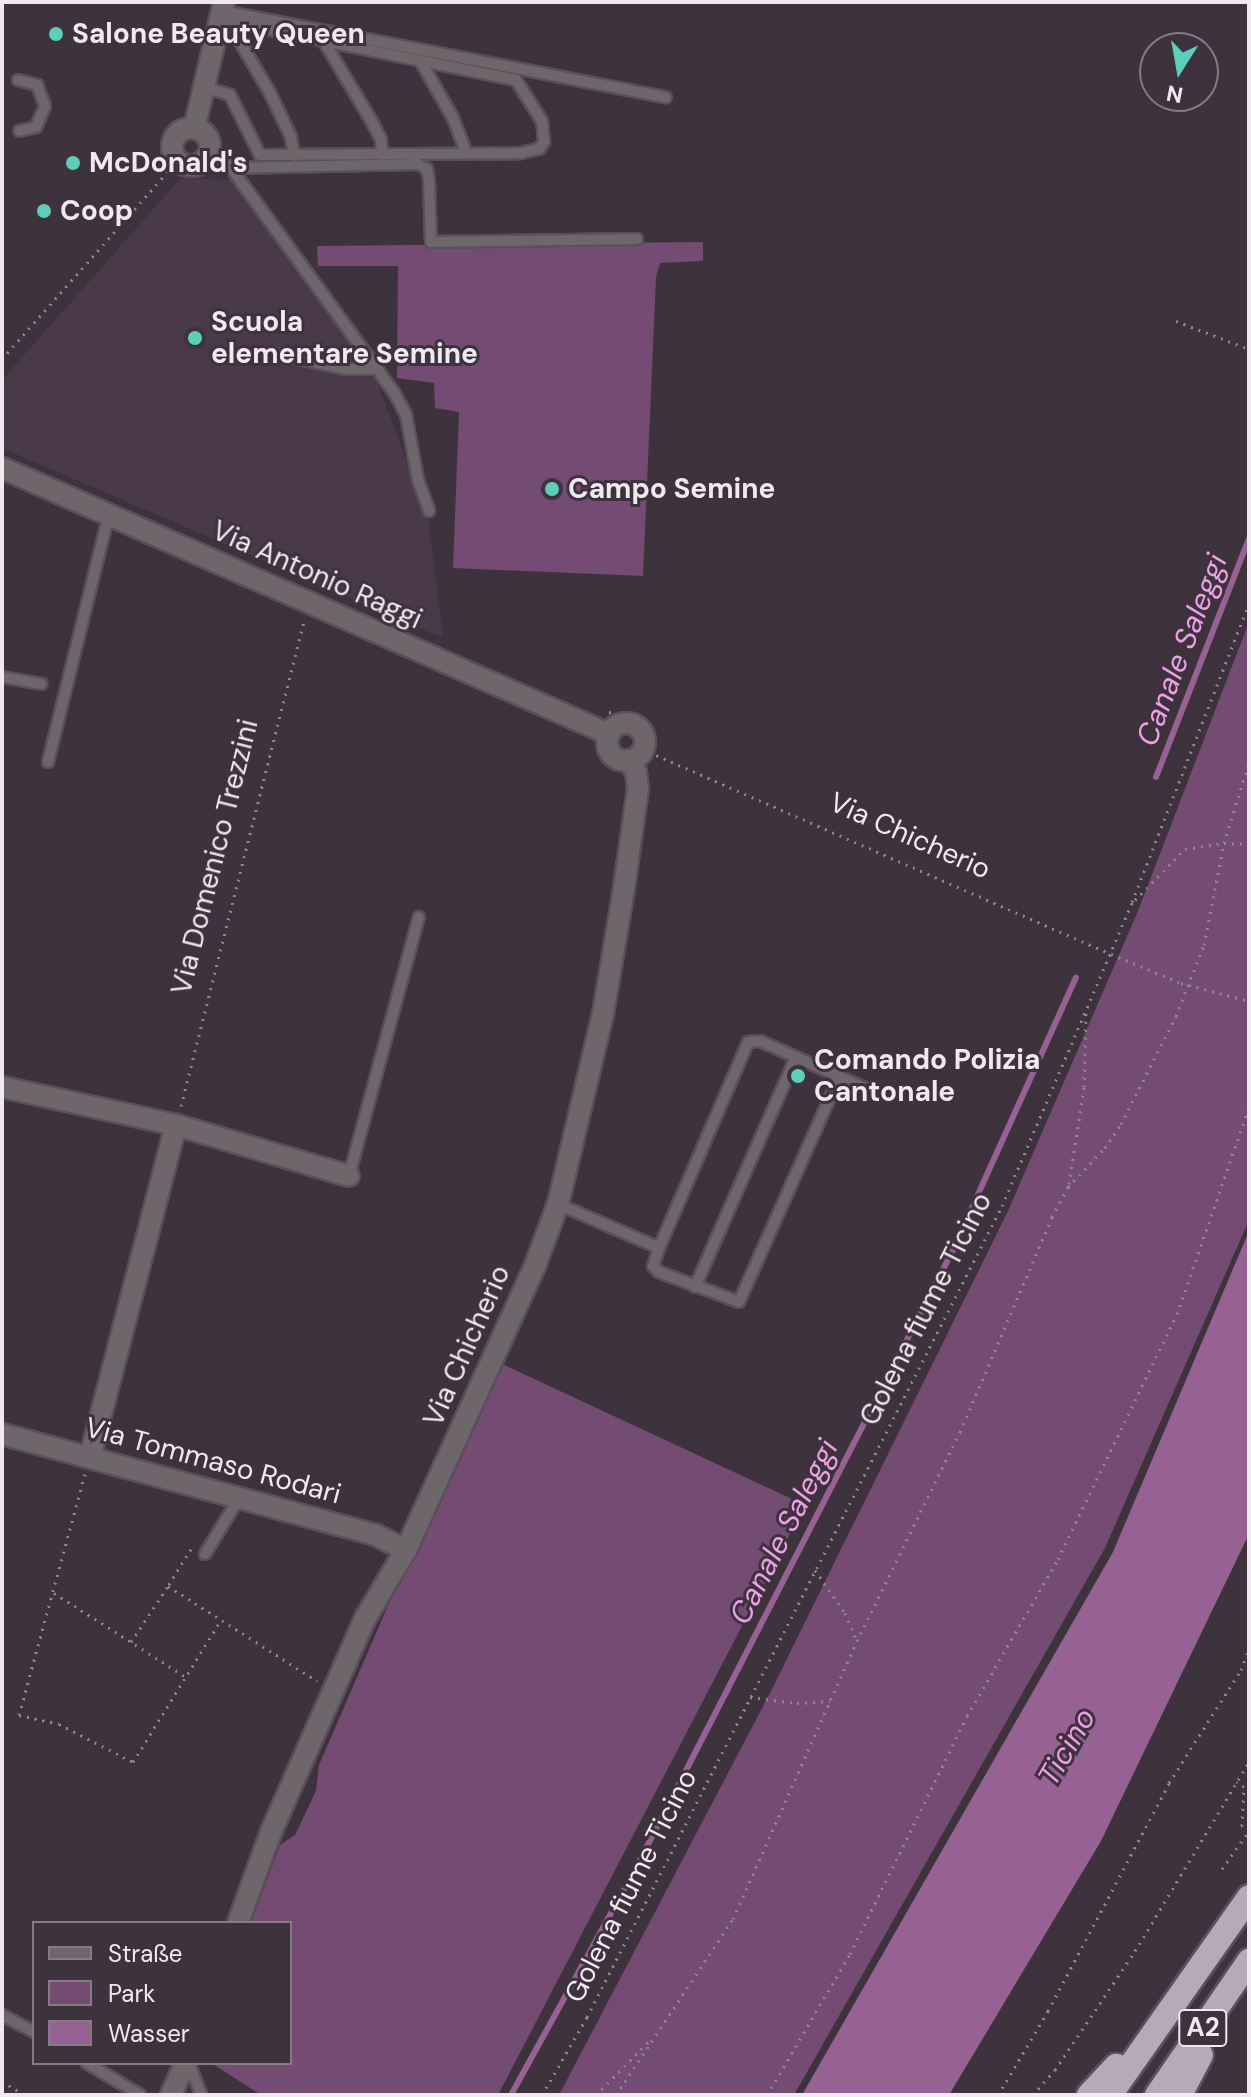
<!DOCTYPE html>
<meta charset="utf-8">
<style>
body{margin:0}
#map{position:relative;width:1251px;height:2097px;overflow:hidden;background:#3e323d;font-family:"DM Sans",sans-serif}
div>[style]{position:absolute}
.built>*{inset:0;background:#4a3949}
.green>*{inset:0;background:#744b72}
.water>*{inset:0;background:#966193}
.stream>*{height:6px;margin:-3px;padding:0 3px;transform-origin:3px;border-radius:3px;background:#966193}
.path>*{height:3px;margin-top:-1.5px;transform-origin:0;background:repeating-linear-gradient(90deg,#918690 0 2px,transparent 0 8px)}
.roads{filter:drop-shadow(2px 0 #5b4f5a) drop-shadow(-2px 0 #5b4f5a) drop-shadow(0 2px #5b4f5a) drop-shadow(0 -2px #5b4f5a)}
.service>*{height:10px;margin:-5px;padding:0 5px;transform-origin:5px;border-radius:5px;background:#6d676c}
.minor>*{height:20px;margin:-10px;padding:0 10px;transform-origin:10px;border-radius:10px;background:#6d676c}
.minor>.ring{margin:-10px;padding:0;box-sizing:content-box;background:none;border:20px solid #6d676c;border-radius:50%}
.motorway>*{height:24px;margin:-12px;padding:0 12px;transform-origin:12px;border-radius:12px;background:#b7a9b6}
.path-bridge>*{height:3px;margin-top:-1.5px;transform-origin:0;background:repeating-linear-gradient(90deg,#918690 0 2px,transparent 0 8px)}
.dots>*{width:22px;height:22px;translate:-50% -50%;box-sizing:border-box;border:4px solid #3e323d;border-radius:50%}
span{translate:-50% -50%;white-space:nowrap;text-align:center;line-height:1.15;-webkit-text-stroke:6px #3e323d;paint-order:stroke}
.shield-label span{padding:2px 6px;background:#3e323d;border:2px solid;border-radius:6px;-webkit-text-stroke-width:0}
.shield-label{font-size:26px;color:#f1e9f0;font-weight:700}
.poi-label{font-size:28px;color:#f1e9f0;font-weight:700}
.left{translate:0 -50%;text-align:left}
.street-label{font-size:28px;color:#f1e9f0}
.water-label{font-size:30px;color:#eba0e7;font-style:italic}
.frame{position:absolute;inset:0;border:4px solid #f1e9f0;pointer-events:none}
.legend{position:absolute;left:32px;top:1921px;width:260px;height:144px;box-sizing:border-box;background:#3e323d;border:2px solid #867b85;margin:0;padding:10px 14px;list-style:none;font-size:24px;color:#f1e9f0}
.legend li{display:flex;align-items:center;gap:16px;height:40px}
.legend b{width:40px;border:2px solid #867b85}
.north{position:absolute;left:1139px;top:32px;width:80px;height:80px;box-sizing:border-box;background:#3e323d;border:2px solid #867b85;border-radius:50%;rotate:191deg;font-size:22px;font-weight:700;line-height:32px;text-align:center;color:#f1e9f0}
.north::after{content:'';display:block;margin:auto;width:28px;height:36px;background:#5cceba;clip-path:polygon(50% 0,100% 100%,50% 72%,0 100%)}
</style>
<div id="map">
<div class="built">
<i style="clip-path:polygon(181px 178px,232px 180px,371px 366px,428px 518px,443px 638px,2px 448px,2px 380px)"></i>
</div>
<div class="green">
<i style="clip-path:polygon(703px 242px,703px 261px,660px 263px,656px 277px,643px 576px,453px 568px,459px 412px,435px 408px,434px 383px,397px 378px,398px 266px,318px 266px,317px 246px)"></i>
<i style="clip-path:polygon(1249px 622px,1249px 1220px,1105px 1548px,794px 2095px,559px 2095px,770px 1693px,1008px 1211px,1138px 911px)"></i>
<i style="clip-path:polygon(502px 1364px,805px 1505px,498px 2095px,261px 2095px,211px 2063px,290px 2063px,290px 1923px,251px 1923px,280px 1845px,295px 1835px,316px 1791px,319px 1765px,396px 1587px,417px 1555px)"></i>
</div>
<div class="water">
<i style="clip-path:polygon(1249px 1231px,1249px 1534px,1101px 1841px,949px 2095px,802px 2095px,1113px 1552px)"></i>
</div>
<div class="stream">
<i style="left:1156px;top:777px;width:256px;rotate:-68.7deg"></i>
<i style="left:511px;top:2095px;width:266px;rotate:-61.2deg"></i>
<i style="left:639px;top:1862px;width:686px;rotate:-62.84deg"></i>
<i style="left:952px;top:1252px;width:301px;rotate:-65.7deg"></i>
</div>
<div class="path">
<i style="left:1176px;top:321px;width:78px;rotate:21deg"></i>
<i style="left:2px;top:359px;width:264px;rotate:-48.5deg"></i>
<i style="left:609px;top:712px;width:36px;rotate:8deg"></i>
<i style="left:649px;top:752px;width:504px;rotate:23.62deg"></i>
<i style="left:1135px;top:900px;width:71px;rotate:-45.6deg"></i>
<i style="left:1185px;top:849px;width:39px;rotate:-9deg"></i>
<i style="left:1224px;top:843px;width:25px;rotate:2deg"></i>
<i style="left:181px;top:1106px;width:500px;rotate:-75.77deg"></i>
<i style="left:1069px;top:1184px;width:98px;rotate:-81.2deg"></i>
<i style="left:1084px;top:1087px;width:74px;rotate:-88.5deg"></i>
<i style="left:85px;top:1474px;width:250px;rotate:105.3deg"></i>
<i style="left:19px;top:1715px;width:41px;rotate:12.7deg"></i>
<i style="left:59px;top:1724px;width:83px;rotate:27.2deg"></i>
<i style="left:133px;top:1762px;width:167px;rotate:-58.2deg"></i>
<i style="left:191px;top:1549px;width:44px;rotate:121.9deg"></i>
<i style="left:168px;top:1586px;width:177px;rotate:32.5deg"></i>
<i style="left:815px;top:1570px;width:52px;rotate:55.1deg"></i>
<i style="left:845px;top:1613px;width:30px;rotate:67deg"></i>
<i style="left:54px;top:1593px;width:156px;rotate:32.5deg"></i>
<i style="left:131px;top:1642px;width:67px;rotate:-56.5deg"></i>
<i style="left:750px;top:1697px;width:47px;rotate:7.3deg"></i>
<i style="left:797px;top:1703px;width:33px;rotate:-3deg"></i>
<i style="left:1222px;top:1869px;width:47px;rotate:-54.6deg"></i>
<i style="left:1249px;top:1831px;width:9px;rotate:-144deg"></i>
<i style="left:1242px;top:1826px;width:39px;rotate:-87deg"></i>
<i style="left:1244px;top:1787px;width:9px;rotate:-144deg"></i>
<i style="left:2px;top:2081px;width:26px;rotate:32deg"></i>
<i style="left:542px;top:2095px;width:90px;rotate:-60deg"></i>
<i style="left:587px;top:2017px;width:911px;rotate:-62.9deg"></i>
<i style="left:1002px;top:1206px;width:331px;rotate:-66.8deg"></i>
<i style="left:1132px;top:902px;width:321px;rotate:-68.6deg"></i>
<i style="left:596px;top:2095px;width:76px;rotate:-45.5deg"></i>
<i style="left:616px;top:2095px;width:211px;rotate:-56.4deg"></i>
<i style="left:733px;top:1919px;width:304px;rotate:-66deg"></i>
<i style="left:857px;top:1641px;width:233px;rotate:-63.8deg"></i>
<i style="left:960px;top:1432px;width:234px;rotate:-66.8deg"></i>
<i style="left:1052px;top:1217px;width:34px;rotate:-62deg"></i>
<i style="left:1068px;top:1187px;width:54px;rotate:-46.5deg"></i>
<i style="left:1105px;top:1148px;width:29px;rotate:-56deg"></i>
<i style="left:1121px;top:1124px;width:121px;rotate:-63deg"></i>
<i style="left:1176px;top:1016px;width:76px;rotate:-68.5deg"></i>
<i style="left:1204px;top:945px;width:104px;rotate:-78.9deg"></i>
<i style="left:1224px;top:843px;width:85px;rotate:-72.8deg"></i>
<i style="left:767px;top:2095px;width:164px;rotate:-59.5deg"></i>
<i style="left:850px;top:1954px;width:265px;rotate:-63.8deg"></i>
<i style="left:967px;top:1716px;width:181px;rotate:-59.9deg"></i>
<i style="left:1058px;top:1559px;width:272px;rotate:-64.1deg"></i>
<i style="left:1177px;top:1314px;width:219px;rotate:-70.8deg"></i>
<i style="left:998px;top:2095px;width:98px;rotate:-59.2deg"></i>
<i style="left:1048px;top:2011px;width:258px;rotate:-62deg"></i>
<i style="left:1169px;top:1783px;width:134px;rotate:-57.5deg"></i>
<i style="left:1241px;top:1670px;width:22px;rotate:-69deg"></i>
<i style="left:1033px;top:2095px;width:33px;rotate:-49deg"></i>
<i style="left:1055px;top:2070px;width:143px;rotate:-56.1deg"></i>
<i style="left:1135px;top:1951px;width:221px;rotate:-58.9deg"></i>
</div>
<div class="roads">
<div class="service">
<i style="left:222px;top:11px;width:452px;rotate:11deg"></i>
<i style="left:222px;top:21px;width:20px;rotate:45deg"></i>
<i style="left:236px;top:35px;width:67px;rotate:59.6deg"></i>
<i style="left:270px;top:93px;width:49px;rotate:64.5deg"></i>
<i style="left:291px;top:137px;width:19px;rotate:81deg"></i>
<i style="left:323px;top:40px;width:96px;rotate:59.1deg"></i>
<i style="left:372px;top:122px;width:20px;rotate:63deg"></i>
<i style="left:381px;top:140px;width:15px;rotate:86deg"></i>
<i style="left:420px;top:60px;width:67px;rotate:60.4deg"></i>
<i style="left:453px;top:118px;width:36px;rotate:69deg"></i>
<i style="left:18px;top:80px;width:20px;rotate:15deg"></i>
<i style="left:37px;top:85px;width:22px;rotate:69deg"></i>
<i style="left:45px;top:106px;width:23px;rotate:113deg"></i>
<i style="left:36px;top:127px;width:17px;rotate:167deg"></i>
<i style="left:204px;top:87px;width:27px;rotate:17deg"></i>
<i style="left:230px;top:95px;width:67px;rotate:63.4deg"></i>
<i style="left:260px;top:155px;width:261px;rotate:-0.4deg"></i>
<i style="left:521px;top:153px;width:18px;rotate:-13deg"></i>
<i style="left:539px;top:149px;width:9px;rotate:-54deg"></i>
<i style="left:544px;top:142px;width:21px;rotate:-95deg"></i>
<i style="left:542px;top:121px;width:49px;rotate:-122.4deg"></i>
<i style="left:516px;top:80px;width:302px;rotate:-168.5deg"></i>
<i style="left:209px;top:145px;width:32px;rotate:46deg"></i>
<i style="left:231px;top:168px;width:279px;rotate:54deg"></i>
<i style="left:395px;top:394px;width:24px;rotate:62deg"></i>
<i style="left:406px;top:415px;width:66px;rotate:79.5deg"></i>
<i style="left:418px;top:480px;width:33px;rotate:70deg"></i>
<i style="left:231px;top:168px;width:187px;rotate:-1.2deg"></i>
<i style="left:418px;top:164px;width:10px;rotate:29deg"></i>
<i style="left:427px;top:169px;width:11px;rotate:80deg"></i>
<i style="left:429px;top:180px;width:62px;rotate:88.2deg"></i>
<i style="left:431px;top:242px;width:206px;rotate:-0.8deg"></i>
<i style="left:271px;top:353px;width:77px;rotate:12deg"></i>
<i style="left:346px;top:369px;width:32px"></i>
<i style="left:2px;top:677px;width:40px;rotate:10deg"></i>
<i style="left:48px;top:762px;width:255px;rotate:-76.2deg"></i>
<i style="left:349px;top:1176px;width:268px;rotate:-74.9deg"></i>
<i style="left:558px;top:1204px;width:110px;rotate:23.5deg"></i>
<i style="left:659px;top:1248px;width:19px;rotate:108deg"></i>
<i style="left:653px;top:1266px;width:8px;rotate:45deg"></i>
<i style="left:659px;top:1272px;width:85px;rotate:20.6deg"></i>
<i style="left:739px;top:1302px;width:246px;rotate:-66deg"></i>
<i style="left:659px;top:1248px;width:224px;rotate:-66.6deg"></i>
<i style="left:748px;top:1042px;width:12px;rotate:-5deg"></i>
<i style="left:760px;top:1041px;width:115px;rotate:24.1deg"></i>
<i style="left:695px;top:1287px;width:251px;rotate:-66.3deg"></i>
<i style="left:205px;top:1554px;width:66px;rotate:-58.7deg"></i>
<i style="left:2px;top:2015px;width:36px;rotate:28deg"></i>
<i style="left:87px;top:2063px;width:62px;rotate:31.1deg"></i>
<i style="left:189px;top:2063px;width:34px;rotate:69deg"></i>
</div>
<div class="minor">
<i style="left:195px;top:125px;width:126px;rotate:-76.7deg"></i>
<i class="ring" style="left:172px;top:128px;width:18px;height:18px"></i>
<i style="left:2px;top:468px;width:663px;rotate:23.66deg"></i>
<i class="ring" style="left:607px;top:723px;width:18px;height:18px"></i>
<i style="left:2px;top:1087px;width:178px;rotate:12.3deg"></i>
<i style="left:176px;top:1125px;width:180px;rotate:16.4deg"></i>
<i style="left:2px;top:1434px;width:387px;rotate:15.1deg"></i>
<i style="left:376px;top:1535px;width:34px;rotate:27deg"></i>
<i style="left:90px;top:1457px;width:343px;rotate:-75.5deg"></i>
<i style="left:238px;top:1923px;width:97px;rotate:-70.1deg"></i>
<i style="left:271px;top:1832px;width:235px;rotate:-66.2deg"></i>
<i style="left:366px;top:1617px;width:78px;rotate:-59.2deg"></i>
<i style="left:406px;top:1550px;width:315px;rotate:-65.6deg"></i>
<i style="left:536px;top:1263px;width:63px;rotate:-69.6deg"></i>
<i style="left:558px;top:1204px;width:195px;rotate:-76.7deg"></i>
<i style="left:603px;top:1014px;width:128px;rotate:-80.5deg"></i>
<i style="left:624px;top:888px;width:100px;rotate:-82deg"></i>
<i style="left:638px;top:789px;width:17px;rotate:-97deg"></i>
<i style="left:636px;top:772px;width:14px;rotate:-120deg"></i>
<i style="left:171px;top:2095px;width:35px;rotate:-66deg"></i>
</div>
<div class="motorway">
<i style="left:1089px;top:2095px;width:40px;rotate:-47deg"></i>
<i style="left:1110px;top:2095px;width:242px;rotate:-54.9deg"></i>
<i style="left:1157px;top:2095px;width:163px;rotate:-55.5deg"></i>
<i style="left:1180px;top:2095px;width:45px;rotate:-62.3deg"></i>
</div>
</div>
<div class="path-bridge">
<i style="left:1111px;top:954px;width:76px;rotate:22.5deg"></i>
<i style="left:1181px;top:983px;width:70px;rotate:14.8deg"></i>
</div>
<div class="dots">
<i style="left:56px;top:34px;background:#5cceba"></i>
<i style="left:73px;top:163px;background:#5cceba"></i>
<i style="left:44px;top:211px;background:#5cceba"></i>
<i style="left:195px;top:338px;background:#5cceba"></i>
<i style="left:552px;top:489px;background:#5cceba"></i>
<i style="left:798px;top:1076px;background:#5cceba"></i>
</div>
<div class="shield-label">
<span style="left:1203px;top:2028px">A2</span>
</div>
<div class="poi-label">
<span class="left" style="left:72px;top:34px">Salone Beauty Queen</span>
<span class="left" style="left:89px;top:163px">McDonald's</span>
<span class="left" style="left:60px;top:211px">Coop</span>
<span class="left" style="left:211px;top:338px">Scuola<br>elementare Semine</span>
<span class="left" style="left:568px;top:489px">Campo Semine</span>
<span class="left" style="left:814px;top:1076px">Comando Polizia<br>Cantonale</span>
</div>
<div class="street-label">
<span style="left:317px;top:575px;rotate:24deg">Via Antonio Raggi</span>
<span style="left:910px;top:836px;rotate:24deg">Via Chicherio</span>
<span style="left:215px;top:857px;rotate:-76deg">Via Domenico Trezzini</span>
<span style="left:926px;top:1309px;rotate:-63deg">Golena fiume Ticino</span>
<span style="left:467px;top:1346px;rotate:-66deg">Via Chicherio</span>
<span style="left:213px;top:1461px;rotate:15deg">Via Tommaso Rodari</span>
<span style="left:631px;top:1886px;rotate:-63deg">Golena fiume Ticino</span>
</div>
<div class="water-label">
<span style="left:1182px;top:650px;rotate:-69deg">Canale Saleggi</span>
<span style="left:784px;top:1532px;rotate:-63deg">Canale Saleggi</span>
<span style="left:1067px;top:1747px;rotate:-60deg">Ticino</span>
</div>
<div class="frame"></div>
<ul class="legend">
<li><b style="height:10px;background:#6d676c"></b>Straße</li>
<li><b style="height:22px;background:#744b72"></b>Park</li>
<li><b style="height:22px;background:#966193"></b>Wasser</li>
</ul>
<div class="north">N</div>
</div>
